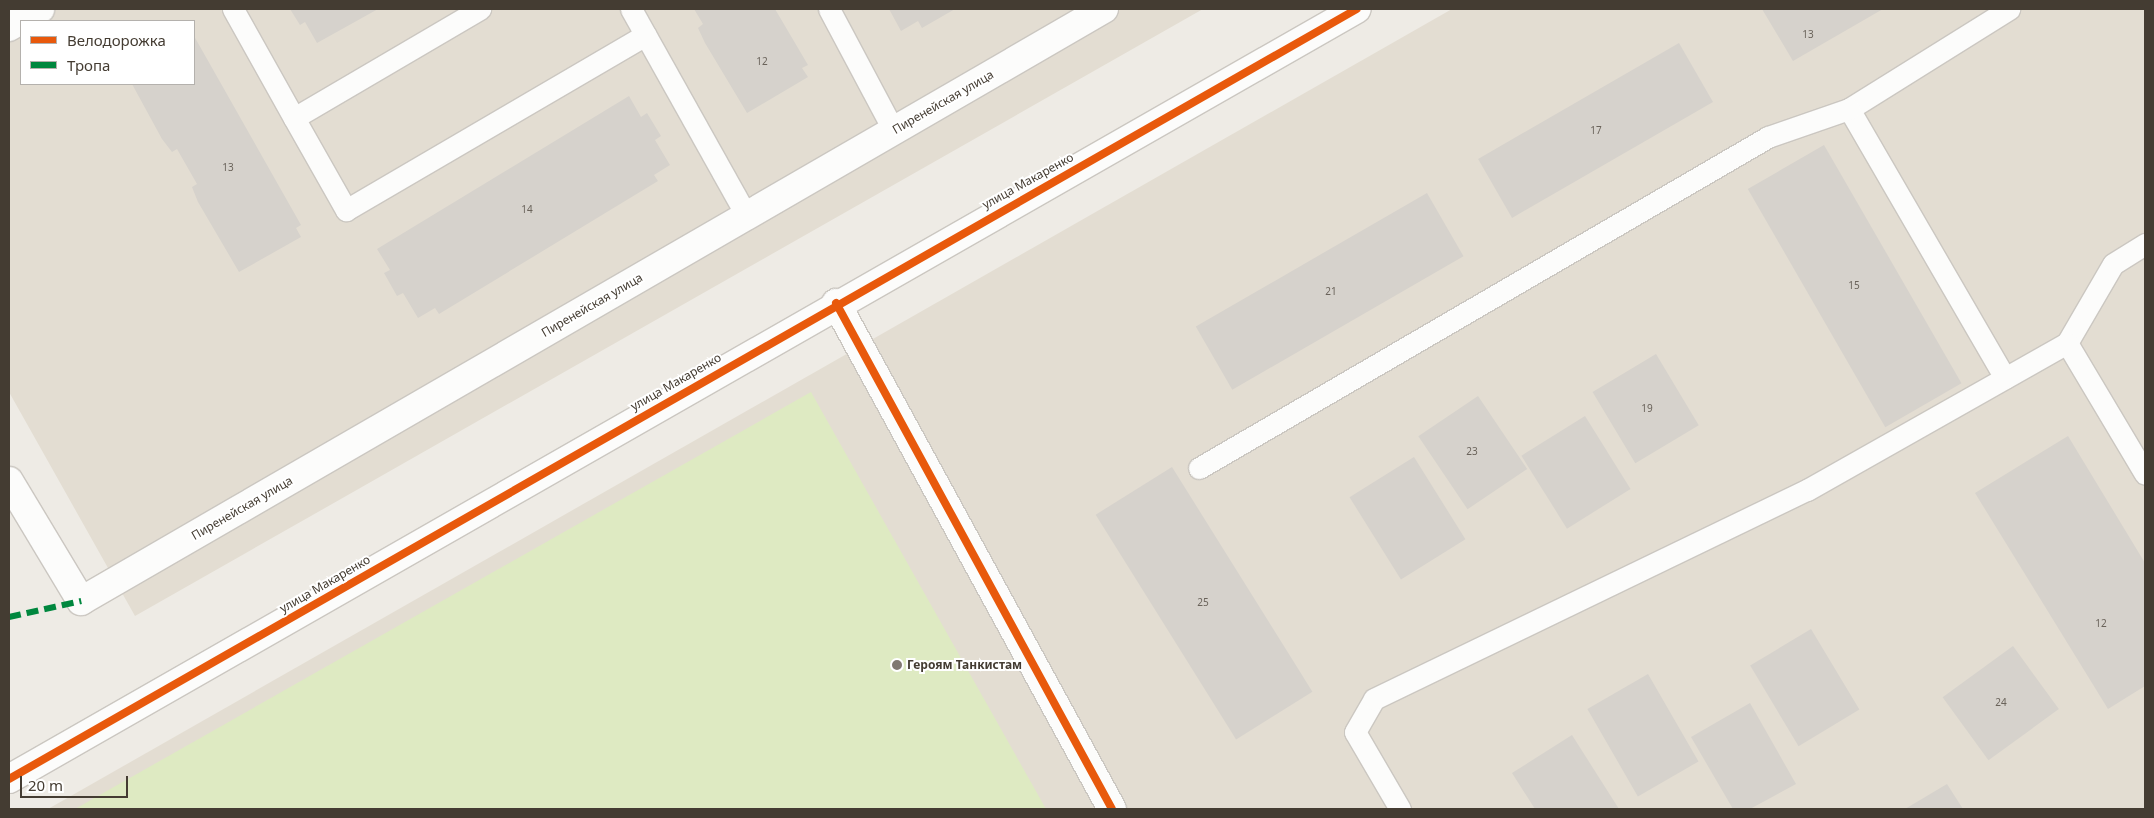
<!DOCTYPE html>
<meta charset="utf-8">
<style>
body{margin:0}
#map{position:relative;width:2154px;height:818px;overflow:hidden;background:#eeebe5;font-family:"Noto Sans",sans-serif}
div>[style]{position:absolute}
.residential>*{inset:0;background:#e3ddd2}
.green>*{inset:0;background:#deeac2}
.building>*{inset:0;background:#d6d2cc;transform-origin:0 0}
.roads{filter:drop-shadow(1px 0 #cbc7c1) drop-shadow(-1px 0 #cbc7c1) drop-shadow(0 1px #cbc7c1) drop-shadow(0 -1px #cbc7c1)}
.lane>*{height:21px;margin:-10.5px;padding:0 10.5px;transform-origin:10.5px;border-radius:10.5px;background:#fcfcfb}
.street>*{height:28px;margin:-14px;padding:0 14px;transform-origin:14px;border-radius:14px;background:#fcfcfb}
.quiet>*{height:6px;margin-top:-3px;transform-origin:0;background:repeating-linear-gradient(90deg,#00873e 0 12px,transparent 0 18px)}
.cycleway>*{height:8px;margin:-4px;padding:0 4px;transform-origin:4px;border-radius:4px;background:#e8590c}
.dots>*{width:14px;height:14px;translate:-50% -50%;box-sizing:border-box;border:2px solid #fff;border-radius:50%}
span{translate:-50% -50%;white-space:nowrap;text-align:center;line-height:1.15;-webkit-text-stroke:4px #fff;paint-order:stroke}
.number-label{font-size:10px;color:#6a635a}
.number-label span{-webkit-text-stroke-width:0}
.street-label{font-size:12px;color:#443c32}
.poi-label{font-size:12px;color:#443c32;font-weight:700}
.left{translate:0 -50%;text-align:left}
.frame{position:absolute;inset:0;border:10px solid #443c32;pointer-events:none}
.legend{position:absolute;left:20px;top:20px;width:175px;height:65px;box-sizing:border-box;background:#fff;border:1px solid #b4b1ad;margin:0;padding:6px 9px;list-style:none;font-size:15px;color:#443c32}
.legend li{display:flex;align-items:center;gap:10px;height:25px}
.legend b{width:25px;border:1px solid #b4b1ad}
.scale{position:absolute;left:20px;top:776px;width:108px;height:22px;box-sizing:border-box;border:2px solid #443c32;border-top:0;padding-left:6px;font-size:15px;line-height:18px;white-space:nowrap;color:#443c32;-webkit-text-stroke:4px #fff;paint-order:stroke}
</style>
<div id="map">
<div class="residential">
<i style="clip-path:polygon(evenodd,9px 9px,1203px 9px,135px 616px,9px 392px,9px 9px,21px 21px,194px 21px,194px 84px,21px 84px,21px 21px)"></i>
<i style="clip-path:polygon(1452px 9px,2145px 9px,2145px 809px,48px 809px)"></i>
</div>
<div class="green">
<i style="clip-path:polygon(811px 392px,1046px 809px,75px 809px)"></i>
</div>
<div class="building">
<i style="clip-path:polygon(290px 9px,378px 9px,317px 43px,305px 22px,300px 25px)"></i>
<i style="clip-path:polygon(694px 9px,775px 9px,808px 65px,802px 68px,808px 77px,747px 113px,705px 43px,698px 28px,703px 24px)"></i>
<i style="clip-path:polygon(889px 9px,955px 9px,922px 28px,918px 21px,901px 31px)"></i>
<i style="clip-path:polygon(1762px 9px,1883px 9px,1793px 61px)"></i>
<i style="clip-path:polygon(194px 36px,301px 225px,296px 228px,301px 237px,239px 272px,198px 202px,192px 187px,197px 184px,177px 149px,172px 152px,162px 139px,132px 84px,194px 84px)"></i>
<i style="left:1679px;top:43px;width:68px;height:232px;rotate:60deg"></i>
<i style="clip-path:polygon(629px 96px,641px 117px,647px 113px,661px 136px,655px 140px,670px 165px,654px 175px,658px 181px,439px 314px,435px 308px,418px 318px,403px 293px,397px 296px,384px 273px,390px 270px,377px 249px)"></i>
<i style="left:1824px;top:145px;width:275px;height:88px;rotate:60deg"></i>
<i style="left:1427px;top:193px;width:73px;height:267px;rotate:60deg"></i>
<i style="left:1656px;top:354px;width:83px;height:74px;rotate:59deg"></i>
<i style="left:1478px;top:396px;width:88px;height:72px;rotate:56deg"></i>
<i style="left:1585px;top:416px;width:86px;height:75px;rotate:58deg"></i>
<i style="clip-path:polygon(2068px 436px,2145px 563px,2145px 686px,2108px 709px,1975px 493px)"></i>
<i style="left:1414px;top:457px;width:97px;height:76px;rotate:58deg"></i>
<i style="left:1172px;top:467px;width:265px;height:90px;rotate:58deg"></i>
<i style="left:1811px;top:629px;width:94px;height:71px;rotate:59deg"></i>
<i style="left:2013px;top:646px;width:78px;height:87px;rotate:54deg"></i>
<i style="left:1648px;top:674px;width:101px;height:70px;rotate:60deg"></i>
<i style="clip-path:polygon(1750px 703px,1796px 784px,1750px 809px,1733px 809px,1691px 737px)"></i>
<i style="clip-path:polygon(1572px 735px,1619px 809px,1535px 809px,1512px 773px)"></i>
<i style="clip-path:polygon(1947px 784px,1963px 809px,1905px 809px)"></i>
</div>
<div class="roads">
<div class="lane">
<i style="left:233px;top:9px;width:125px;rotate:60.8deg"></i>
<i style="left:294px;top:118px;width:216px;rotate:-30.4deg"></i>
<i style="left:631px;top:9px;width:236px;rotate:60.8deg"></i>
<i style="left:829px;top:9px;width:138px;rotate:62deg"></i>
<i style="left:294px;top:118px;width:106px;rotate:60.5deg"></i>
<i style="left:346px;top:210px;width:347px;rotate:-30.3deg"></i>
<i style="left:2067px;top:343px;width:91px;rotate:-59.8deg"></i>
<i style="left:2113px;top:264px;width:38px;rotate:-32deg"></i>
<i style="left:2005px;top:378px;width:311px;rotate:-120.1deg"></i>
<i style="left:1849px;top:109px;width:189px;rotate:-32deg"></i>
<i style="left:1199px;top:468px;width:658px;rotate:-30.19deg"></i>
<i style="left:1768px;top:137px;width:86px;rotate:-19.1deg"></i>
<i style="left:1400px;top:809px;width:89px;rotate:-120.3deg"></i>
<i style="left:1355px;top:732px;width:38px;rotate:-60deg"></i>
<i style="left:1374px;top:699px;width:481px;rotate:-25.8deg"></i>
<i style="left:1807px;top:490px;width:299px;rotate:-29.5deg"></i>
<i style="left:2067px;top:343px;width:152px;rotate:59.2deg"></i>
</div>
<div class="street">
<i style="left:9px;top:27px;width:36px;rotate:-30deg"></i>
<i style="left:836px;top:303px;width:576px;rotate:61.39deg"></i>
<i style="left:9px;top:481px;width:140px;rotate:59deg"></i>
<i style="left:81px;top:601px;width:1182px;rotate:-30.06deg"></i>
<i style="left:9px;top:779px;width:1552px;rotate:-29.74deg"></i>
</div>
</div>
<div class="quiet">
<i style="left:9px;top:617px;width:74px;rotate:-12.5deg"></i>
</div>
<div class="cycleway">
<i style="left:836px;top:303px;width:576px;rotate:61.39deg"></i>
<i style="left:9px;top:779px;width:1552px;rotate:-29.74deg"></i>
</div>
<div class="dots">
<i style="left:897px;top:665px;background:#807971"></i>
</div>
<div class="number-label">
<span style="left:1808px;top:35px">13</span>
<span style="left:762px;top:62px">12</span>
<span style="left:1596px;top:131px">17</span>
<span style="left:228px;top:168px">13</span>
<span style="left:527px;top:210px">14</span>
<span style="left:1854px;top:286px">15</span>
<span style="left:1331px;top:292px">21</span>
<span style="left:1647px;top:409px">19</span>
<span style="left:1472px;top:452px">23</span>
<span style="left:1203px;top:603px">25</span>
<span style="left:2101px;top:624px">12</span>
<span style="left:2001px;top:703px">24</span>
</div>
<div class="street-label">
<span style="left:943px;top:102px;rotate:-30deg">Пиренейская улица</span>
<span style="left:1028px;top:181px;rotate:-29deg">улица Макаренко</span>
<span style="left:592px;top:305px;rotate:-30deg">Пиренейская улица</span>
<span style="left:676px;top:382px;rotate:-30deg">улица Макаренко</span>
<span style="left:242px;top:508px;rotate:-30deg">Пиренейская улица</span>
<span style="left:325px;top:584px;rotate:-30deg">улица Макаренко</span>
</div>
<div class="poi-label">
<span class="left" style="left:907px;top:665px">Героям Танкистам</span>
</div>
<div class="frame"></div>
<ul class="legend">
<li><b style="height:6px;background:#e8590c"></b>Велодорожка</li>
<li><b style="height:6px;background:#00873e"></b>Тропа</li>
</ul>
<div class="scale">20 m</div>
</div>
